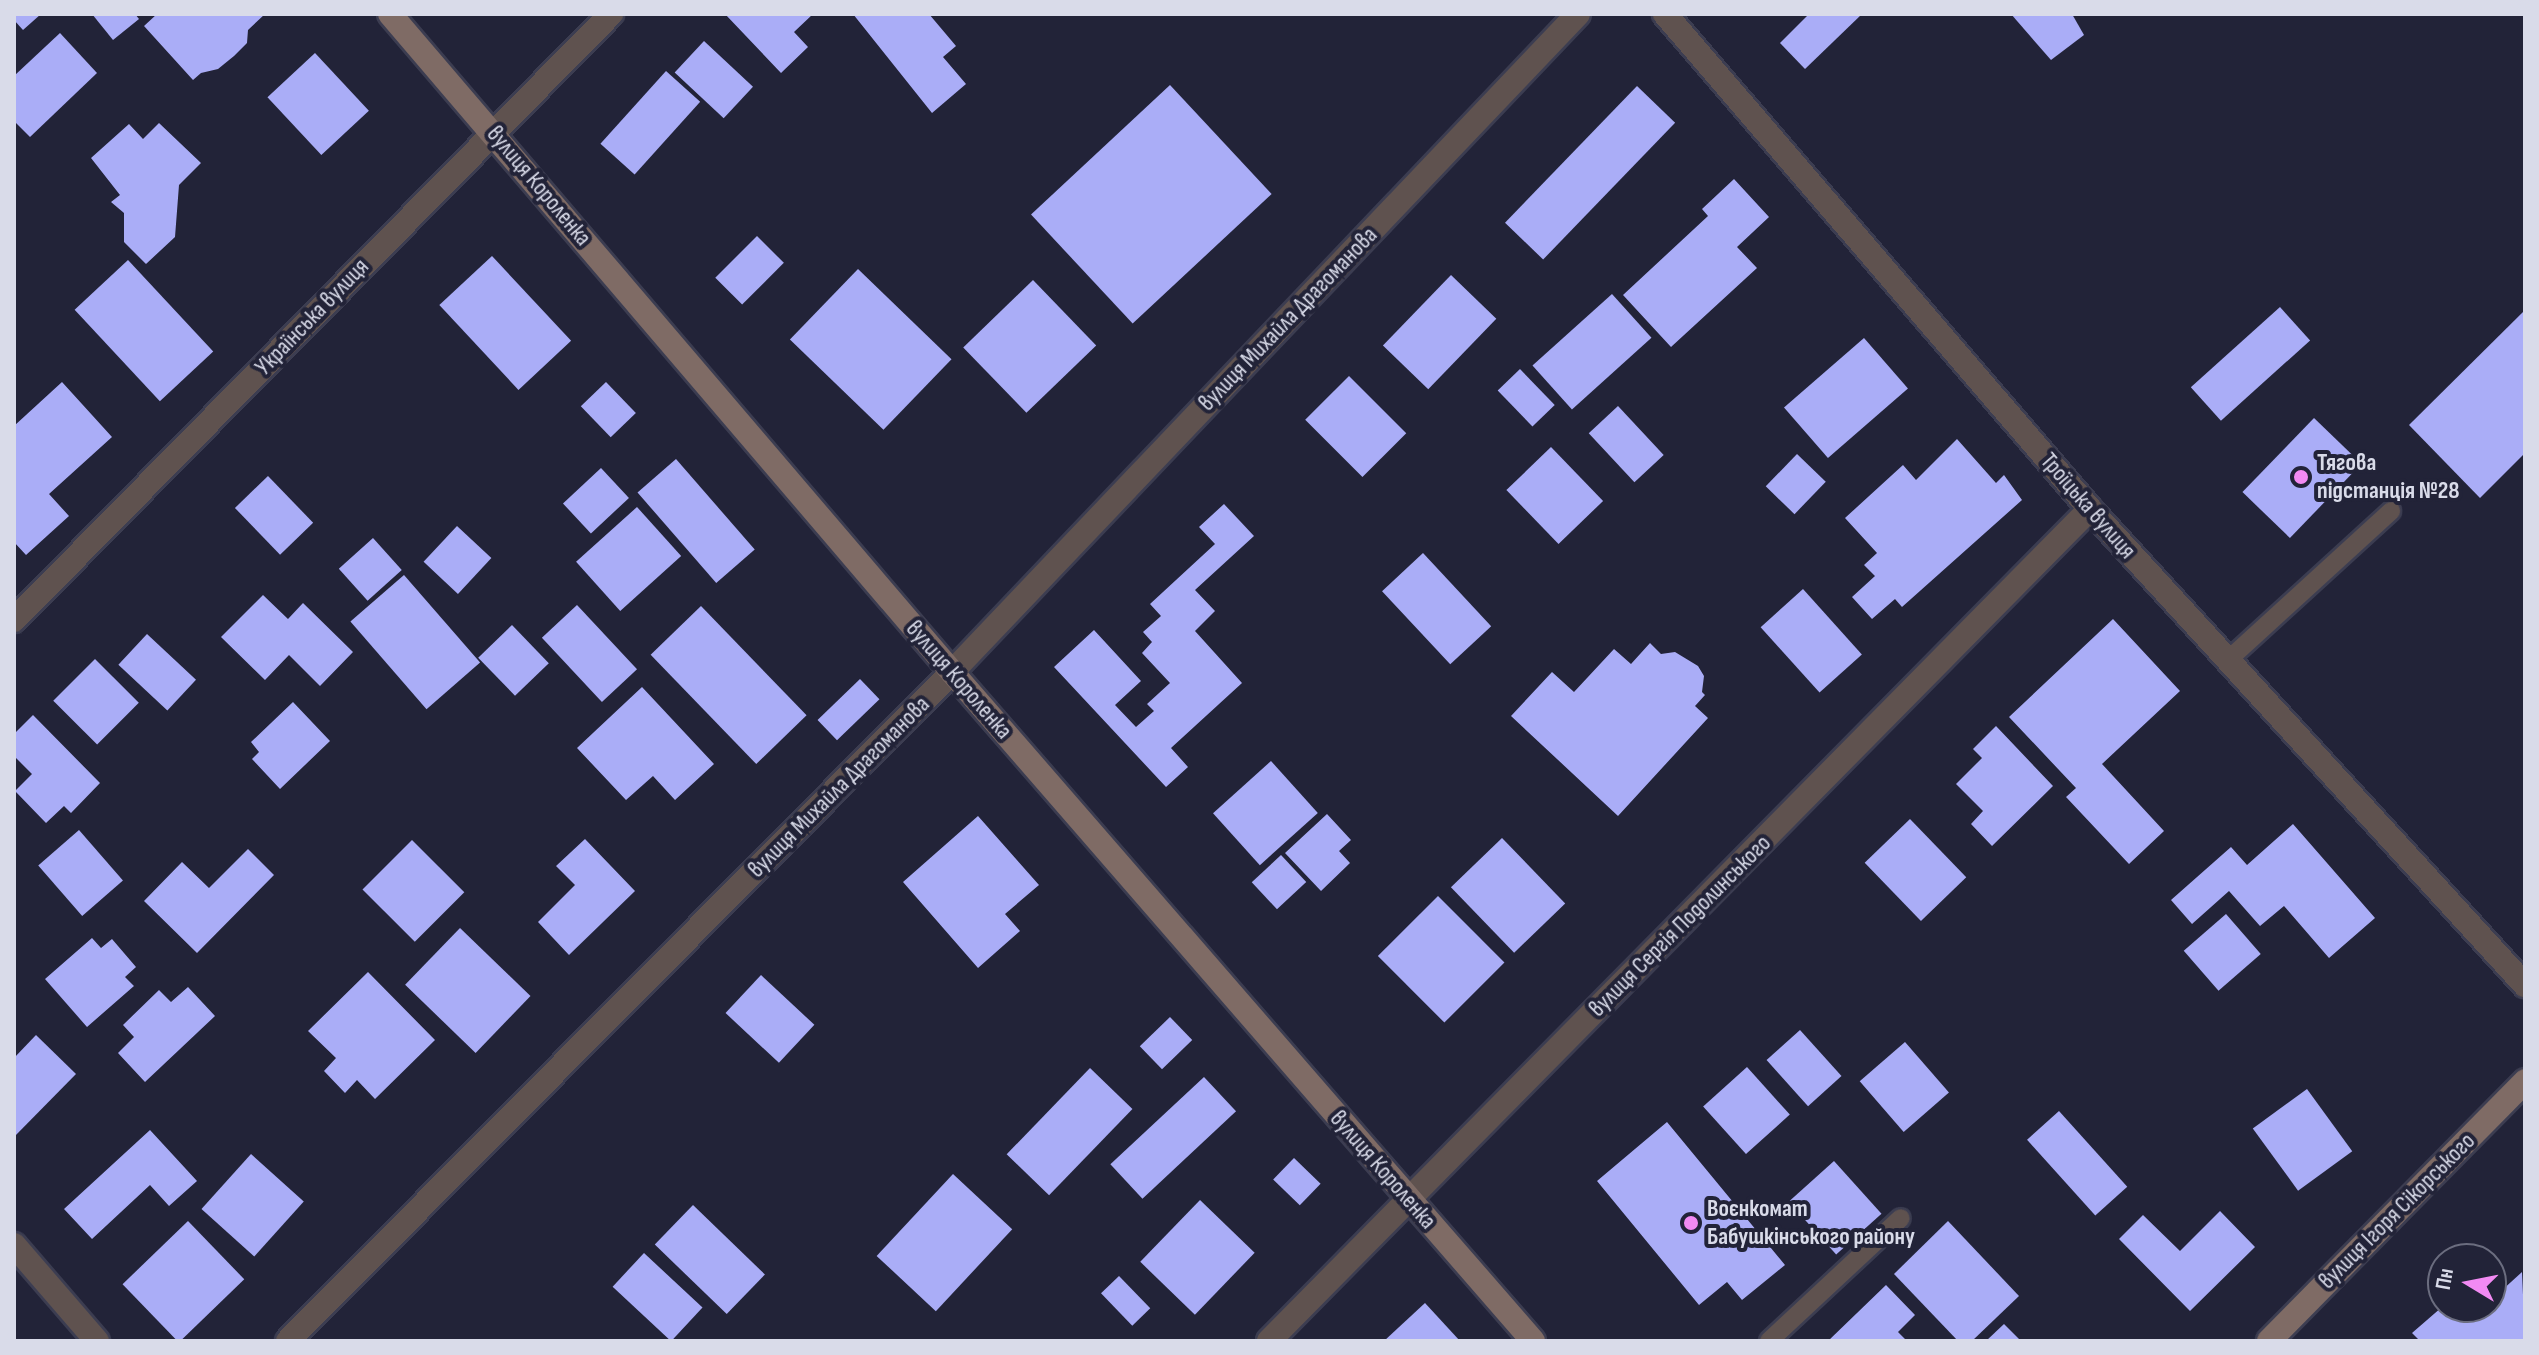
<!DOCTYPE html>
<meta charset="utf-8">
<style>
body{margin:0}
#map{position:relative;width:2539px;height:1355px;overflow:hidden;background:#222338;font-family:"Sofia Sans Condensed",sans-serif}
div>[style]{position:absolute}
.building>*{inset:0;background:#aaadf7;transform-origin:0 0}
.roads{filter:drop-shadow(2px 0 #3c3d51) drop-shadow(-2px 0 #3c3d51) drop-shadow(0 2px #3c3d51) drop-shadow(0 -2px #3c3d51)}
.lane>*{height:18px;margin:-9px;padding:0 9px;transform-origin:9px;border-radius:9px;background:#5f524f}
.street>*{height:24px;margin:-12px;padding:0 12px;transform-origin:12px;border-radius:12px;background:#5f524f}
.secondary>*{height:24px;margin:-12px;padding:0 12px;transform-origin:12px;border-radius:12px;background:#7f6b65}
.dots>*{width:22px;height:22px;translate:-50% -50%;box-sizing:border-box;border:4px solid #222338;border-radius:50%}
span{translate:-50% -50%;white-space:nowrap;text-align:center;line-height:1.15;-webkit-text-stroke:8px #222338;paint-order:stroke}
.street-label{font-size:24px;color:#d9dbe9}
.poi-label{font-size:24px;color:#d9dbe9;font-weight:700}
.left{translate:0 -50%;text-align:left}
.frame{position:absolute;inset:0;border:16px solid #d9dbe9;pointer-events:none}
.north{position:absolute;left:2427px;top:1243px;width:80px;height:80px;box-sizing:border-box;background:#222338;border:2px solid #6b6d7f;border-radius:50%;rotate:280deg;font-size:22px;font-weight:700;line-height:32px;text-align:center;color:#d9dbe9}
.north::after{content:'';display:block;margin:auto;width:28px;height:36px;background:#f28af3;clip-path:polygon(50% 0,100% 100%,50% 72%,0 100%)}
</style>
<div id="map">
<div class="building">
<i style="clip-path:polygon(14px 14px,41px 14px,23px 30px,14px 20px)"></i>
<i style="clip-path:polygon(92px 14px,135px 14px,139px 19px,113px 40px)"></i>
<i style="clip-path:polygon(157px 14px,265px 14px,248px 30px,247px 43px,234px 56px,218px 69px,201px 73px,193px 80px,144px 26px)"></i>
<i style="clip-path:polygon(725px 14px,813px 14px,794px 32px,808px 47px,781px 73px)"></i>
<i style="clip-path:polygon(853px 14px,929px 14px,956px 46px,943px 57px,966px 84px,932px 113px)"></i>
<i style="clip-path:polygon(1809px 14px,1862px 14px,1805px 69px,1780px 43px)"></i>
<i style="clip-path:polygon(2011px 14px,2072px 14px,2084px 35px,2051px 60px)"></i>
<i style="clip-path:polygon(60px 33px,97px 73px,30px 137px,14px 121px,14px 76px)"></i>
<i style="left:704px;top:41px;width:67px;height:43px;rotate:43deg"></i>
<i style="left:315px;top:53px;width:79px;height:65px;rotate:47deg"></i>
<i style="left:666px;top:71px;width:46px;height:98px;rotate:42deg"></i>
<i style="left:1170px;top:85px;width:149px;height:190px;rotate:47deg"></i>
<i style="left:1637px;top:86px;width:53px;height:190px;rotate:44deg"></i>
<i style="clip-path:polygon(159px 123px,201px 163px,179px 185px,175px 237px,146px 264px,124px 242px,124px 213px,111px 202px,120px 195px,91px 158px,129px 124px,143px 139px)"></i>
<i style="clip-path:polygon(1734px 179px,1769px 217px,1737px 247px,1757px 268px,1671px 347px,1623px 295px,1708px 216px,1702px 209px)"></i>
<i style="left:757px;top:236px;width:38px;height:59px;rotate:45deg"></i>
<i style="left:492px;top:256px;width:116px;height:72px;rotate:47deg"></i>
<i style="left:128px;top:260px;width:125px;height:73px;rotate:47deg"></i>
<i style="left:858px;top:269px;width:130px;height:98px;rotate:44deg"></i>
<i style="left:1451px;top:275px;width:63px;height:98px;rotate:44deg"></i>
<i style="left:1033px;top:280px;width:91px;height:97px;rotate:46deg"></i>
<i style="left:1612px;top:294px;width:59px;height:107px;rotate:48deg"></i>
<i style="left:2280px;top:307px;width:45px;height:120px;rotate:48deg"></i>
<i style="clip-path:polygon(2525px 310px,2525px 453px,2480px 498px,2409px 425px)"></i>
<i style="left:1864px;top:338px;width:67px;height:106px;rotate:49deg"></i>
<i style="left:1520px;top:369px;width:50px;height:31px;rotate:46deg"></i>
<i style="left:1349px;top:376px;width:81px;height:62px;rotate:45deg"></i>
<i style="clip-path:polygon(62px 382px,112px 437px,49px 494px,69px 516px,26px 555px,14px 542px,14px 426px)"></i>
<i style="left:606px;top:382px;width:43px;height:35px;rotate:46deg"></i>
<i style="left:1618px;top:406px;width:67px;height:40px;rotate:47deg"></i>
<i style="left:2314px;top:418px;width:66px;height:103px;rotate:44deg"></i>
<i style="clip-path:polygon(1957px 439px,1996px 483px,2004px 475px,2022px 500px,1902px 607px,1895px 599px,1872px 619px,1852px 597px,1875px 576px,1864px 565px,1877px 553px,1845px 518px,1903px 465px,1916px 480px)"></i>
<i style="left:1551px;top:447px;width:75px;height:62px;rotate:46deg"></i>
<i style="left:1797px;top:454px;width:40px;height:45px;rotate:44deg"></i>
<i style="left:676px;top:459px;width:120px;height:51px;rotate:49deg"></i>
<i style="left:601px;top:468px;width:41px;height:52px;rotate:47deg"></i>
<i style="left:268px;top:476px;width:65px;height:46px;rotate:46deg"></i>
<i style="clip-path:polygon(1224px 504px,1254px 536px,1195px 590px,1215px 611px,1195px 631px,1242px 683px,1171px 748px,1188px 767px,1166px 787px,1054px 667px,1094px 630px,1141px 681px,1115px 705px,1136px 727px,1154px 711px,1147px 704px,1170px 683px,1142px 653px,1152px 642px,1143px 632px,1161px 616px,1150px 604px,1215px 544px,1199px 527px)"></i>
<i style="left:637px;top:507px;width:66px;height:82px;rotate:48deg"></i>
<i style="left:457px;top:526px;width:47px;height:49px;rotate:43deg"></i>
<i style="left:373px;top:538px;width:43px;height:46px;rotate:48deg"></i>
<i style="left:1423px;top:553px;width:100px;height:56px;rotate:47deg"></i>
<i style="left:404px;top:575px;width:116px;height:71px;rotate:49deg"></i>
<i style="left:1803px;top:589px;width:88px;height:57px;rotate:48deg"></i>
<i style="clip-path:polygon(263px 595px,288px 619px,303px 603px,353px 652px,320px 686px,289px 655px,265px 680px,221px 637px)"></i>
<i style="left:577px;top:605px;width:88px;height:48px;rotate:47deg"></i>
<i style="left:701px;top:606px;width:152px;height:70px;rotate:46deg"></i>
<i style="clip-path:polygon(2113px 619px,2180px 691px,2102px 764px,2164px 831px,2129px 864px,2066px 797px,2076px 788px,2009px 717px)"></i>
<i style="left:512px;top:625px;width:53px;height:47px;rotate:46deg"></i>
<i style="left:147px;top:634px;width:67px;height:42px;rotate:43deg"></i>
<i style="clip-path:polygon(1650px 643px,1661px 654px,1675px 652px,1698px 666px,1704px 676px,1702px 692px,1705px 695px,1695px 706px,1708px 718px,1618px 816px,1511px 716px,1552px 672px,1574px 692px,1614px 649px,1631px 664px)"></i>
<i style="left:95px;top:659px;width:62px;height:59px;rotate:45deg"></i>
<i style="left:860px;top:679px;width:28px;height:59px;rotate:46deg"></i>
<i style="clip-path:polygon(642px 687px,714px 764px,675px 800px,653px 776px,626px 800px,577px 748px)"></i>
<i style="clip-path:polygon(293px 702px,330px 741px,280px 789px,252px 759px,259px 752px,251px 742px)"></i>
<i style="clip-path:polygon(33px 715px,100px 783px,71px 813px,64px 806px,46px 823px,15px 791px,32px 774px,14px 756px,14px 734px)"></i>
<i style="clip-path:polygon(1996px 726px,2053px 786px,1992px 846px,1971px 824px,1983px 811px,1956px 784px,1982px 758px,1973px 749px)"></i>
<i style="left:1271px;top:761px;width:70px;height:78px;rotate:48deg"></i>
<i style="clip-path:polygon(1327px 814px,1351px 840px,1339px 851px,1350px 863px,1321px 891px,1285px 853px)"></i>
<i style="clip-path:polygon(978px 816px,1039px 885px,1005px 914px,1020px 931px,978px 968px,903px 882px)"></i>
<i style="left:1910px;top:819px;width:81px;height:63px;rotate:46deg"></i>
<i style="clip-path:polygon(2293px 824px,2375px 918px,2329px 958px,2284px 906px,2260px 926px,2229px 891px,2192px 924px,2171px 900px,2231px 847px,2247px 865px)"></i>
<i style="left:79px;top:830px;width:67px;height:54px;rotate:49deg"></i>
<i style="left:1502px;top:838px;width:91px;height:71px;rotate:46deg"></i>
<i style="clip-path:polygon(585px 839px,635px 891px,569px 955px,538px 922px,575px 885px,556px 866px)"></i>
<i style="left:412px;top:840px;width:74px;height:70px;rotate:45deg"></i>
<i style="clip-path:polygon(248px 849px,274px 875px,197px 953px,144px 901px,182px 862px,209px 888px)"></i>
<i style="left:1281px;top:855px;width:37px;height:40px;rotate:47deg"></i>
<i style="left:1438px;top:896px;width:94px;height:85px;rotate:45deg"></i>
<i style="left:2226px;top:914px;width:53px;height:56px;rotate:49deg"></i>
<i style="left:460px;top:928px;width:98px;height:79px;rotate:44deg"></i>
<i style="clip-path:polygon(92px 938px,101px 948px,112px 939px,136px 967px,125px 977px,134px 986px,87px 1027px,45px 979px)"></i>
<i style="clip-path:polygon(368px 972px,435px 1040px,375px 1099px,357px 1080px,345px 1093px,324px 1071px,336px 1058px,308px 1031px)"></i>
<i style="left:761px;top:975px;width:73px;height:52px;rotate:43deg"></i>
<i style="clip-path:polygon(188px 987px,215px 1016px,145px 1082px,118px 1053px,134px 1037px,123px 1025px,159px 990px,171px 1002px)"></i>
<i style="left:1170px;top:1017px;width:32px;height:42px;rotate:46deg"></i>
<i style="left:1800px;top:1030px;width:62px;height:45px;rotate:48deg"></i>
<i style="clip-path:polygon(36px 1035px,76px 1074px,14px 1137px,14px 1058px)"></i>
<i style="left:1905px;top:1042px;width:67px;height:60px;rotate:49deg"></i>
<i style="left:1747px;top:1067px;width:64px;height:59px;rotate:48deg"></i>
<i style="left:1090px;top:1068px;width:59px;height:120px;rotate:44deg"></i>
<i style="left:1204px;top:1077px;width:47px;height:128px;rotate:47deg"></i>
<i style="left:2307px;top:1089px;width:77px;height:67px;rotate:54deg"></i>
<i style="left:2059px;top:1111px;width:102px;height:43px;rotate:48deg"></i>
<i style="clip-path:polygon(1667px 1122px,1785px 1265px,1742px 1300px,1727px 1282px,1699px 1305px,1597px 1181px)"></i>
<i style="clip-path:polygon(150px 1130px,197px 1181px,169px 1206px,150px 1185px,92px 1239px,64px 1209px)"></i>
<i style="left:251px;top:1154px;width:71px;height:74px;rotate:42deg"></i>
<i style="left:1294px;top:1158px;width:37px;height:30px;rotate:44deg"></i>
<i style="left:1834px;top:1161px;width:71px;height:61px;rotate:48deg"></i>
<i style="left:953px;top:1174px;width:81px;height:112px;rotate:43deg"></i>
<i style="left:1200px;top:1200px;width:76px;height:86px;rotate:44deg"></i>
<i style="left:693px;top:1205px;width:100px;height:55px;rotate:44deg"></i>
<i style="clip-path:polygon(2220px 1211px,2255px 1247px,2190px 1311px,2119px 1239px,2143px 1215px,2180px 1251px)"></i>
<i style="left:188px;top:1221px;width:81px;height:91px;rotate:46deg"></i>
<i style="clip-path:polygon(1948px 1221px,2019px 1296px,1972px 1341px,1958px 1341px,1894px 1274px)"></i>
<i style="left:644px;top:1253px;width:80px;height:46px;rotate:43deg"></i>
<i style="clip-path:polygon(2522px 1272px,2525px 1341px,2420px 1341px,2412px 1333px,2442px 1307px,2491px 1307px,2491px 1282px,2500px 1292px)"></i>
<i style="left:1119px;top:1276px;width:45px;height:25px;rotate:46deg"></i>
<i style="clip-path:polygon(1886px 1285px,1915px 1315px,1898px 1332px,1907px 1341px,1828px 1341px)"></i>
<i style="clip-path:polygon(1425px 1303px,1460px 1341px,1384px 1341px)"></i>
<i style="clip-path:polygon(2004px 1324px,2021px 1341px,1986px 1341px)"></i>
</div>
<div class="roads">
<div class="lane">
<i style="left:2228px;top:660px;width:221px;rotate:-42.4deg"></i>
<i style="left:1769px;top:1341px;width:180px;rotate:-43deg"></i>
</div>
<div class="street">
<i style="left:1665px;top:14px;width:652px;rotate:49.35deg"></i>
<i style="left:2090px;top:509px;width:645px;rotate:47.58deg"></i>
<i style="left:14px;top:620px;width:851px;rotate:-45.43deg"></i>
<i style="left:14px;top:1245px;width:127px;rotate:49.2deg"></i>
<i style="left:288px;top:1341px;width:943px;rotate:-45.21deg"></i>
<i style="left:952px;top:672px;width:908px;rotate:-46.43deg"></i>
<i style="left:1269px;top:1341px;width:1169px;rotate:-45.38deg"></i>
</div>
<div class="secondary">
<i style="left:390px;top:14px;width:865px;rotate:49.5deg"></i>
<i style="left:952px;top:672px;width:886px;rotate:49.03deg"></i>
<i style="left:2269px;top:1341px;width:365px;rotate:-45.4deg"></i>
</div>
</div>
<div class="dots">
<i style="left:2301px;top:477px;background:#f28af3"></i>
<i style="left:1691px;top:1223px;background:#f28af3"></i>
</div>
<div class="street-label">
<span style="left:539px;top:186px;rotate:50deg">вулиця Короленка</span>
<span style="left:312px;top:317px;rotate:-46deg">Українська вулиця</span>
<span style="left:1288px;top:319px;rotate:-46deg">вулиця Михайла Драгоманова</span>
<span style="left:2088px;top:506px;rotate:49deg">Троїцька вулиця</span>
<span style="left:959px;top:680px;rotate:49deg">вулиця Короленка</span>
<span style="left:839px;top:787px;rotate:-45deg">вулиця Михайла Драгоманова</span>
<span style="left:1680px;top:926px;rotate:-45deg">вулиця Сергія Подолинського</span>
<span style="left:1383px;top:1170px;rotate:49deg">вулиця Короленка</span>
<span style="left:2397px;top:1211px;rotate:-45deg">вулиця Ігоря Сікорського</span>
</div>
<div class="poi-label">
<span class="left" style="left:2317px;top:477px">Тягова<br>пiдстанцiя №28</span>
<span class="left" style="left:1707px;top:1223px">Воєнкомат<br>Бабушкінського району</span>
</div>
<div class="frame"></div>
<div class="north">Пн</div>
</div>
